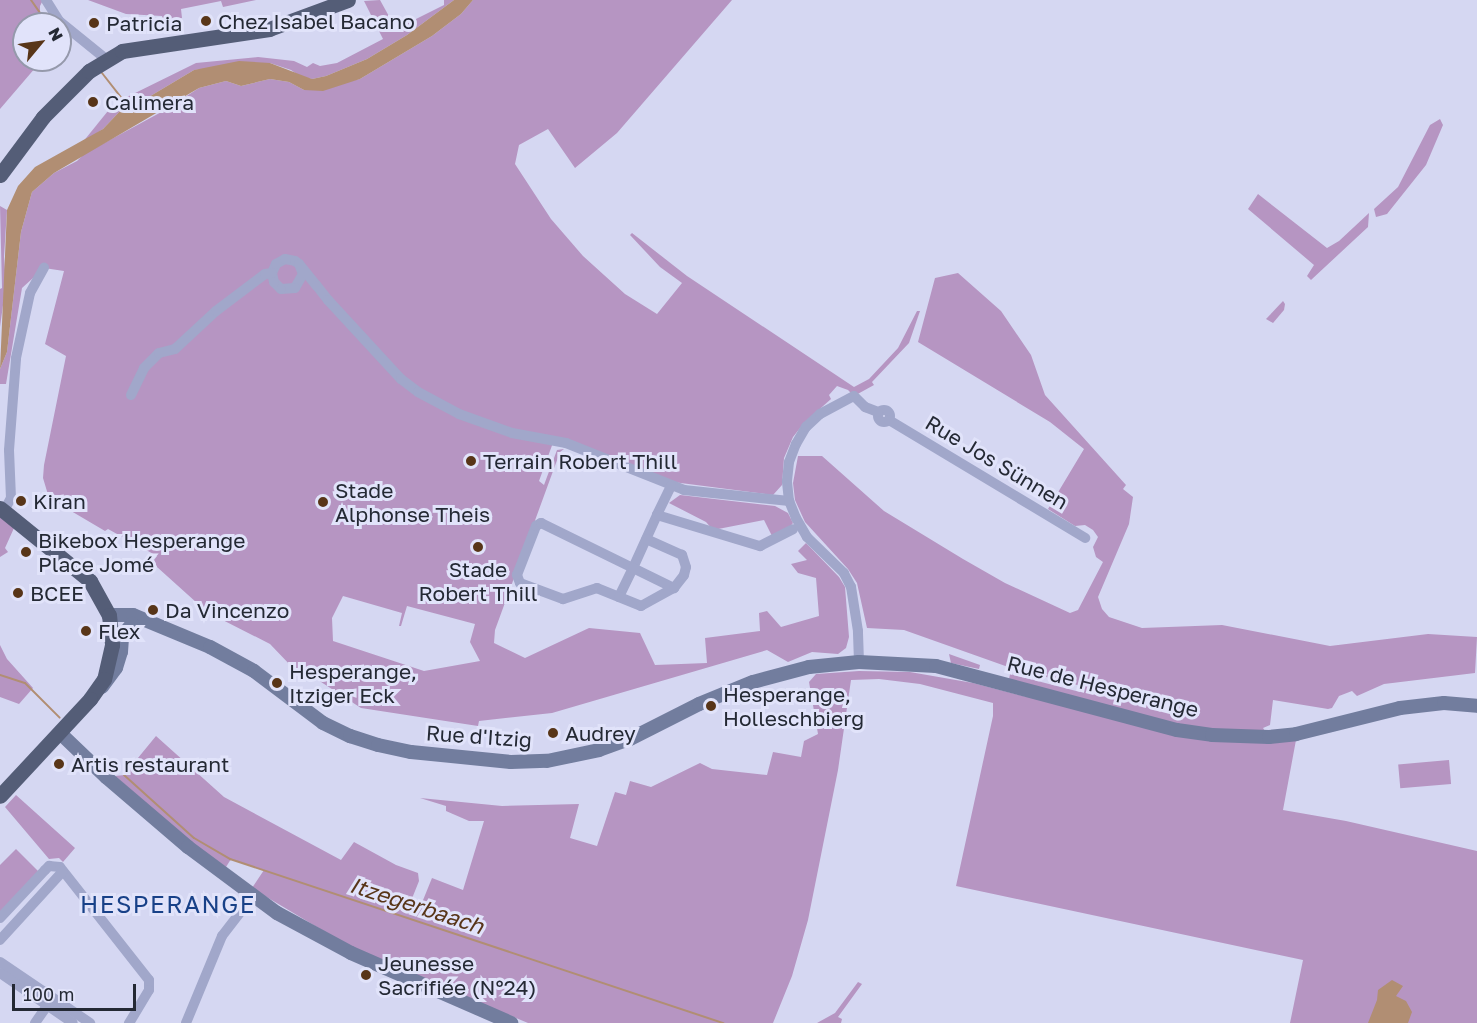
<!DOCTYPE html>
<meta charset="utf-8">
<style>
body{margin:0}
#map{position:relative;width:1477px;height:1023px;overflow:hidden;background:#d5d7f2;font-family:"Golos Text",sans-serif}
div>[style]{position:absolute}
.green>*{inset:0;background:#b695c2;transform-origin:0 0}
.water>*{inset:0;background:#b18e73}
.stream>*{height:2px;margin:-1px;padding:0 1px;transform-origin:1px;border-radius:1px;background:#b18e73}
.street>*{height:10px;margin:-5px;padding:0 5px;transform-origin:5px;border-radius:5px;background:#a1a7ca}
.street>.ring{margin:-5px;padding:0;box-sizing:content-box;background:none;border:10px solid #a1a7ca;border-radius:50%}
.secondary>*{height:14px;margin:-7px;padding:0 7px;transform-origin:7px;border-radius:7px;background:#727d9e}
.primary>*{height:15px;margin:-7.5px;padding:0 7.5px;transform-origin:7.5px;border-radius:7.5px;background:#545d77}
.dots>*{width:16px;height:16px;translate:-50% -50%;box-sizing:border-box;border:3px solid #e1e3fa;border-radius:50%}
span{translate:-50% -50%;white-space:nowrap;text-align:center;line-height:1.15;-webkit-text-stroke:6px #e1e3fa;paint-order:stroke}
.poi-label{font-size:21px;color:#242934}
.left{translate:0 -50%;text-align:left}
.street-label{font-size:21px;color:#242934}
.water-label{font-size:22px;color:#583518;font-style:italic}
.quarter-label{font-size:24px;color:#184188;letter-spacing:1.5px}
.north{position:absolute;left:12px;top:12px;width:60px;height:60px;box-sizing:border-box;background:#e1e3fa;border:2px solid #9599ab;border-radius:50%;rotate:61deg;font-size:16px;font-weight:700;line-height:24px;text-align:center;color:#242934}
.north::after{content:'';display:block;margin:auto;width:21px;height:27px;background:#583518;clip-path:polygon(50% 0,100% 100%,50% 72%,0 100%)}
.scale{position:absolute;left:12px;top:984px;width:124px;height:27px;box-sizing:border-box;border:3px solid #242934;border-top:0;padding-left:8px;font-size:18px;line-height:21px;white-space:nowrap;color:#242934;-webkit-text-stroke:4px #e1e3fa;paint-order:stroke}
</style>
<div id="map">
<div class="green">
<i style="clip-path:polygon(0 0,43px 0,40px 6px,40px 18px,46px 24px,24px 24px,24px 60px,42px 60px,0 109px)"></i>
<i style="clip-path:polygon(88px 0,256px 0,223px 7px,221px 1px,181px 9px,182px 18px,163px 20px,162px 16px,126px 14px)"></i>
<i style="clip-path:polygon(380px 0,396px 29px,444px 5px,444px 0,454px 0,407px 35px,367px 59px,326px 76px,312px 79px,301px 77px,291px 70px,270px 63px,194px 70px,137px 104px,125px 98px,196px 63px,258px 57px,294px 61px,307px 67px,313px 63px,320px 66px,337px 63px,383px 39px,364px 1px)"></i>
<i style="clip-path:polygon(evenodd,473px 0,732px 0,617px 133px,575px 168px,548px 129px,519px 145px,515px 164px,551px 219px,583px 256px,625px 294px,657px 314px,682px 283px,660px 267px,630px 235px,632px 233px,687px 276px,854px 387px,869px 379px,898px 348px,917px 311px,920px 311px,909px 343px,872px 382px,874px 385px,854px 396px,848px 390px,837px 386px,829px 395px,831px 399px,804px 423px,793px 437px,784px 458px,782px 485px,773px 495px,673px 482px,554px 440px,539px 481px,544px 485px,557px 450px,564px 449px,560px 452px,495px 630px,494px 643px,525px 658px,589px 628px,640px 633px,655px 665px,707px 663px,705px 638px,760px 631px,759px 613px,767px 611px,781px 627px,819px 616px,816px 578px,798px 573px,791px 564px,807px 560px,798px 551px,806px 543px,839px 577px,845px 587px,849px 637px,846px 648px,838px 654px,812px 652px,788px 662px,767px 650px,552px 713px,479px 721px,478px 726px,361px 708px,318px 680px,293px 668px,270px 644px,207px 612px,157px 567px,154px 560px,157px 556px,108px 529px,105px 531px,49px 498px,43px 478px,44px 465px,66px 356px,45px 344px,64px 271px,44px 268px,22px 288px,6px 384px,0 384px,0 369px,7px 352px,21px 232px,32px 192px,54px 173px,77px 161px,84px 154px,165px 110px,199px 88px,226px 81px,241px 86px,270px 79px,289px 82px,304px 90px,360px 79px,432px 36px,461px 14px,473px 0,343px 596px,402px 613px,399px 626px,401px 626px,407px 606px,475px 624px,470px 642px,480px 661px,424px 671px,333px 641px,332px 618px,343px 596px)"></i>
<i style="clip-path:polygon(120px 101px,122px 109px,103px 129px,82px 143px,112px 106px)"></i>
<i style="clip-path:polygon(1440px 119px,1443px 125px,1426px 165px,1387px 214px,1376px 217px,1374px 209px,1398px 187px,1430px 125px)"></i>
<i style="clip-path:polygon(1258px 194px,1327px 248px,1339px 241px,1369px 213px,1368px 227px,1311px 280px,1307px 276px,1314px 265px,1248px 209px)"></i>
<i style="clip-path:polygon(0 206px,7px 210px,4px 257px,6px 283px,0 327px,0 289px,2px 288px)"></i>
<i style="clip-path:polygon(evenodd,958px 273px,1001px 311px,1031px 355px,1045px 395px,1126px 485px,1123px 489px,1133px 497px,1129px 524px,1098px 597px,1102px 609px,1109px 617px,1142px 628px,1222px 625px,1330px 646px,1428px 634px,1477px 637px,1475px 673px,1384px 684px,1357px 696px,1352px 691px,1339px 696px,1332px 708px,1328px 709px,1273px 700px,1270px 725px,1263px 728px,1269px 737px,1296px 740px,1283px 810px,1346px 821px,1477px 851px,1477px 1023px,1290px 1023px,1303px 960px,956px 886px,993px 716px,993px 703px,920px 684px,879px 679px,851px 680px,838px 770px,808px 920px,792px 976px,773px 1023px,528px 1023px,380px 961px,332px 936px,270px 899px,252px 888px,264px 870px,231px 859px,226px 867px,192px 843px,115px 776px,124px 775px,156px 736px,224px 797px,341px 860px,354px 842px,396px 865px,418px 873px,419px 881px,409px 906px,419px 910px,432px 878px,463px 890px,484px 821px,469px 821px,446px 811px,446px 806px,420px 798px,502px 806px,579px 804px,570px 838px,597px 846px,615px 792px,626px 795px,630px 781px,651px 787px,700px 763px,712px 769px,767px 775px,773px 752px,801px 757px,804px 741px,818px 734px,809px 682px,816px 674px,859px 671px,910px 672px,973px 683px,1027px 697px,1029px 690px,1009px 679px,1010px 674px,1080px 692px,1081px 686px,1011px 668px,904px 630px,867px 628px,857px 583px,848px 569px,805px 522px,795px 500px,793px 483px,798px 456px,822px 456px,884px 511px,963px 559px,1005px 583px,1070px 613px,1078px 610px,1103px 562px,1096px 557px,1093px 547px,1098px 537px,1093px 530px,1085px 525px,1075px 526px,1048px 509px,1084px 449px,1050px 422px,918px 342px,935px 278px,958px 273px,1094px 683px,1152px 695px,1151px 706px,1092px 694px,1094px 683px)"></i>
<i style="clip-path:polygon(1283px 301px,1285px 304px,1284px 310px,1273px 323px,1266px 319px)"></i>
<i style="clip-path:polygon(680px 495px,775px 506px,788px 513px,793px 523px,789px 528px,772px 536px,764px 520px,713px 530px,706px 522px,669px 503px)"></i>
<i style="clip-path:polygon(0 517px,14px 528px,5px 548px,8px 552px,0 557px)"></i>
<i style="clip-path:polygon(0 645px,7px 659px,33px 688px,19px 704px,0 697px)"></i>
<i style="clip-path:polygon(949px 654px,980px 665px,979px 669px,951px 663px)"></i>
<i style="left:1449px;top:760px;width:24px;height:51px;rotate:85deg"></i>
<i style="clip-path:polygon(16px 795px,75px 848px,63px 862px,59px 858px,49px 859px,5px 807px)"></i>
<i style="clip-path:polygon(16px 849px,39px 872px,0 914px,0 865px)"></i>
<i style="clip-path:polygon(858px 982px,862px 984px,838px 1017px,842px 1019px,841px 1023px,817px 1023px,835px 1013px)"></i>
</div>
<div class="water">
<i style="clip-path:polygon(454px 0,473px 0,461px 14px,432px 36px,360px 79px,323px 91px,304px 90px,289px 82px,270px 79px,241px 86px,226px 81px,199px 88px,54px 173px,32px 192px,21px 232px,7px 352px,0 369px,7px 210px,18px 186px,35px 167px,103px 129px,122px 109px,120px 101px,125px 98px,137px 104px,194px 70px,239px 61px,270px 63px,312px 79px,326px 76px,367px 59px,407px 35px)"></i>
<i style="clip-path:polygon(1392px 980px,1403px 986px,1396px 996px,1406px 1001px,1412px 1012px,1408px 1023px,1368px 1023px,1377px 1000px,1378px 990px)"></i>
</div>
<div class="stream">
<i style="left:31px;top:0;width:16px;rotate:55deg"></i>
<i style="left:102px;top:73px;width:36px;rotate:52deg"></i>
<i style="left:0;top:675px;width:26px;rotate:18deg"></i>
<i style="left:25px;top:683px;width:49px;rotate:45deg"></i>
<i style="left:124px;top:775px;width:94px;rotate:42deg"></i>
<i style="left:194px;top:838px;width:42px;rotate:30.3deg"></i>
<i style="left:230px;top:859px;width:520px;rotate:18.4deg"></i>
</div>
<div class="street">
<i style="left:46px;top:0;width:25px;rotate:58deg"></i>
<i style="left:59px;top:21px;width:60px;rotate:39deg"></i>
<i style="left:299px;top:264px;width:11px;rotate:68deg"></i>
<i style="left:303px;top:274px;width:16px;rotate:120deg"></i>
<i style="left:295px;top:288px;width:14px;rotate:176deg"></i>
<i style="left:281px;top:289px;width:10px;rotate:-135deg"></i>
<i style="left:274px;top:282px;width:9px;rotate:-103deg"></i>
<i style="left:272px;top:273px;width:10px;rotate:-66deg"></i>
<i style="left:276px;top:264px;width:10px;rotate:-29deg"></i>
<i style="left:285px;top:259px;width:10px;rotate:11deg"></i>
<i style="left:295px;top:261px;width:5px;rotate:37deg"></i>
<i style="left:299px;top:264px;width:28px;rotate:51deg"></i>
<i style="left:317px;top:286px;width:18px;rotate:52deg"></i>
<i style="left:328px;top:300px;width:108px;rotate:47.3deg"></i>
<i style="left:401px;top:379px;width:21px;rotate:37deg"></i>
<i style="left:418px;top:392px;width:47px;rotate:28.2deg"></i>
<i style="left:459px;top:414px;width:56px;rotate:19.7deg"></i>
<i style="left:512px;top:433px;width:55px;rotate:10.5deg"></i>
<i style="left:566px;top:443px;width:127px;rotate:21.7deg"></i>
<i style="left:684px;top:490px;width:106px;rotate:6deg"></i>
<i style="left:131px;top:395px;width:30px;rotate:-64deg"></i>
<i style="left:144px;top:368px;width:21px;rotate:-45deg"></i>
<i style="left:159px;top:353px;width:16px;rotate:-14deg"></i>
<i style="left:175px;top:349px;width:56px;rotate:-42.8deg"></i>
<i style="left:216px;top:311px;width:61px;rotate:-37.1deg"></i>
<i style="left:265px;top:274px;width:7px;rotate:-8deg"></i>
<i class="ring" style="left:878px;top:410px;width:2px;height:2px"></i>
<i style="left:889px;top:420px;width:229px;rotate:31deg"></i>
<i style="left:671px;top:486px;width:32px;rotate:116deg"></i>
<i style="left:657px;top:515px;width:58px;rotate:114.4deg"></i>
<i style="left:633px;top:568px;width:32px;rotate:116deg"></i>
<i style="left:619px;top:597px;width:24px;rotate:-158deg"></i>
<i style="left:597px;top:588px;width:36px;rotate:162deg"></i>
<i style="left:563px;top:599px;width:46px;rotate:-159.6deg"></i>
<i style="left:520px;top:583px;width:9px;rotate:-111deg"></i>
<i style="left:517px;top:575px;width:53px;rotate:-68.8deg"></i>
<i style="left:536px;top:526px;width:6px;rotate:-31deg"></i>
<i style="left:541px;top:523px;width:102px;rotate:26.1deg"></i>
<i style="left:633px;top:568px;width:46px;rotate:26deg"></i>
<i style="left:4px;top:511px;width:15px;rotate:-62deg"></i>
<i style="left:11px;top:498px;width:48px;rotate:-92.4deg"></i>
<i style="left:9px;top:450px;width:92px;rotate:-85.6deg"></i>
<i style="left:16px;top:358px;width:66px;rotate:-77.8deg"></i>
<i style="left:30px;top:293px;width:29px;rotate:-61deg"></i>
<i style="left:657px;top:515px;width:108px;rotate:16.8deg"></i>
<i style="left:760px;top:546px;width:37px;rotate:-27deg"></i>
<i style="left:619px;top:597px;width:24px;rotate:22deg"></i>
<i style="left:641px;top:606px;width:38px;rotate:-29deg"></i>
<i style="left:674px;top:588px;width:16px;rotate:-52deg"></i>
<i style="left:684px;top:575px;width:8px;rotate:-76deg"></i>
<i style="left:686px;top:567px;width:13px;rotate:-108deg"></i>
<i style="left:682px;top:555px;width:39px;rotate:-156deg"></i>
<i style="left:859px;top:662px;width:31px;rotate:-92deg"></i>
<i style="left:858px;top:631px;width:45px;rotate:-99deg"></i>
<i style="left:851px;top:587px;width:16px;rotate:-117deg"></i>
<i style="left:844px;top:573px;width:52px;rotate:-135.8deg"></i>
<i style="left:807px;top:537px;width:22px;rotate:-120deg"></i>
<i style="left:796px;top:518px;width:18px;rotate:-112deg"></i>
<i style="left:789px;top:501px;width:20px;rotate:-96deg"></i>
<i style="left:787px;top:481px;width:19px;rotate:-84deg"></i>
<i style="left:789px;top:462px;width:19px;rotate:-69deg"></i>
<i style="left:796px;top:444px;width:20px;rotate:-60deg"></i>
<i style="left:806px;top:427px;width:19px;rotate:-43deg"></i>
<i style="left:820px;top:414px;width:38px;rotate:-28deg"></i>
<i style="left:854px;top:396px;width:16px;rotate:45deg"></i>
<i style="left:865px;top:407px;width:14px;rotate:21deg"></i>
<i style="left:0;top:918px;width:66px;rotate:-46.8deg"></i>
<i style="left:45px;top:870px;width:6px;rotate:-45deg"></i>
<i style="left:49px;top:866px;width:11px;rotate:5deg"></i>
<i style="left:60px;top:867px;width:144px;rotate:51.8deg"></i>
<i style="left:149px;top:980px;width:10px;rotate:90deg"></i>
<i style="left:149px;top:990px;width:39px;rotate:121deg"></i>
<i style="left:0;top:940px;width:93px;rotate:-47.6deg"></i>
<i style="left:0;top:962px;width:109px;rotate:34.1deg"></i>
<i style="left:0;top:973px;width:88px;rotate:34.4deg"></i>
<i style="left:35px;top:1023px;width:28px;rotate:-55deg"></i>
<i style="left:186px;top:1023px;width:94px;rotate:-67.5deg"></i>
<i style="left:222px;top:936px;width:49px;rotate:-52.4deg"></i>
</div>
<div class="secondary">
<i style="left:109px;top:615px;width:24px"></i>
<i style="left:133px;top:615px;width:83px;rotate:22.6deg"></i>
<i style="left:210px;top:647px;width:50px;rotate:28.6deg"></i>
<i style="left:254px;top:671px;width:86px;rotate:37deg"></i>
<i style="left:323px;top:723px;width:30px;rotate:26deg"></i>
<i style="left:350px;top:736px;width:29px;rotate:18deg"></i>
<i style="left:378px;top:745px;width:34px;rotate:12deg"></i>
<i style="left:411px;top:752px;width:100px;rotate:5.7deg"></i>
<i style="left:511px;top:762px;width:36px;rotate:-2deg"></i>
<i style="left:547px;top:761px;width:53px;rotate:-11.9deg"></i>
<i style="left:599px;top:750px;width:33px;rotate:-20deg"></i>
<i style="left:630px;top:739px;width:77px;rotate:-26.9deg"></i>
<i style="left:699px;top:704px;width:58px;rotate:-22.2deg"></i>
<i style="left:753px;top:682px;width:58px;rotate:-15deg"></i>
<i style="left:809px;top:667px;width:50px;rotate:-5.7deg"></i>
<i style="left:859px;top:662px;width:77px;rotate:3deg"></i>
<i style="left:936px;top:666px;width:249px;rotate:14.9deg"></i>
<i style="left:1177px;top:730px;width:35px;rotate:8deg"></i>
<i style="left:1212px;top:735px;width:57px;rotate:2deg"></i>
<i style="left:1269px;top:737px;width:27px;rotate:-6deg"></i>
<i style="left:1296px;top:734px;width:107px;rotate:-14deg"></i>
<i style="left:1400px;top:708px;width:44px;rotate:-6.5deg"></i>
<i style="left:1444px;top:703px;width:33px;rotate:5deg"></i>
<i style="left:102px;top:687px;width:24px;rotate:-54deg"></i>
<i style="left:116px;top:668px;width:17px;rotate:-73deg"></i>
<i style="left:121px;top:652px;width:16px;rotate:-86deg"></i>
<i style="left:122px;top:636px;width:16px;rotate:-50deg"></i>
<i style="left:60px;top:733px;width:64px;rotate:43.7deg"></i>
<i style="left:106px;top:777px;width:108px;rotate:40.5deg"></i>
<i style="left:188px;top:847px;width:111px;rotate:36.6deg"></i>
<i style="left:277px;top:913px;width:84px;rotate:28.4deg"></i>
<i style="left:351px;top:953px;width:175px;rotate:23.6deg"></i>
</div>
<div class="primary">
<i style="left:0;top:175px;width:72px;rotate:-53.4deg"></i>
<i style="left:43px;top:117px;width:65px;rotate:-45deg"></i>
<i style="left:89px;top:71px;width:39px;rotate:-31deg"></i>
<i style="left:122px;top:51px;width:149px;rotate:-8.5deg"></i>
<i style="left:269px;top:29px;width:84px;rotate:-20.2deg"></i>
<i style="left:0;top:508px;width:116px;rotate:39deg"></i>
<i style="left:90px;top:581px;width:39px;rotate:61deg"></i>
<i style="left:109px;top:615px;width:30px;rotate:84deg"></i>
<i style="left:112px;top:645px;width:35px;rotate:103deg"></i>
<i style="left:104px;top:679px;width:24px;rotate:125deg"></i>
<i style="left:90px;top:699px;width:132px;rotate:132.9deg"></i>
</div>
<div class="dots">
<i style="left:206px;top:21px;background:#583518"></i>
<i style="left:94px;top:23px;background:#583518"></i>
<i style="left:93px;top:102px;background:#583518"></i>
<i style="left:471px;top:461px;background:#583518"></i>
<i style="left:21px;top:501px;background:#583518"></i>
<i style="left:323px;top:502px;background:#583518"></i>
<i style="left:478px;top:547px;background:#583518"></i>
<i style="left:26px;top:552px;background:#583518"></i>
<i style="left:18px;top:593px;background:#583518"></i>
<i style="left:153px;top:610px;background:#583518"></i>
<i style="left:86px;top:631px;background:#583518"></i>
<i style="left:277px;top:683px;background:#583518"></i>
<i style="left:711px;top:706px;background:#583518"></i>
<i style="left:553px;top:733px;background:#583518"></i>
<i style="left:59px;top:764px;background:#583518"></i>
<i style="left:366px;top:975px;background:#583518"></i>
</div>
<div class="poi-label">
<span class="left" style="left:218px;top:21px">Chez Isabel Bacano</span>
<span class="left" style="left:106px;top:23px">Patricia</span>
<span class="left" style="left:105px;top:102px">Calimera</span>
<span class="left" style="left:483px;top:461px">Terrain Robert Thill</span>
<span class="left" style="left:335px;top:502px">Stade<br>Alphonse Theis</span>
<span class="left" style="left:33px;top:501px">Kiran</span>
<span class="left" style="left:38px;top:552px">Bikebox Hesperange<br>Place Jomé</span>
<span style="left:478px;top:581px">Stade<br>Robert Thill</span>
<span class="left" style="left:30px;top:593px">BCEE</span>
<span class="left" style="left:165px;top:610px">Da Vincenzo</span>
<span class="left" style="left:98px;top:631px">Flex</span>
<span class="left" style="left:289px;top:683px">Hesperange,<br>Itziger Eck</span>
<span class="left" style="left:723px;top:706px">Hesperange,<br>Holleschbierg</span>
<span class="left" style="left:565px;top:733px">Audrey</span>
<span class="left" style="left:71px;top:764px">Artis restaurant</span>
<span class="left" style="left:378px;top:975px">Jeunesse<br>Sacrifiée (N°24)</span>
</div>
<div class="street-label">
<span style="left:997px;top:462px;rotate:31deg">Rue Jos Sünnen</span>
<span style="left:1103px;top:686px;rotate:14deg">Rue de Hesperange</span>
<span style="left:479px;top:736px;rotate:4deg">Rue d'Itzig</span>
</div>
<div class="water-label">
<span style="left:417px;top:905px;rotate:18deg">Itzegerbaach</span>
</div>
<div class="quarter-label">
<span style="left:168px;top:904px">HESPERANGE</span>
</div>
<div class="north">N</div>
<div class="scale">100 m</div>
</div>
